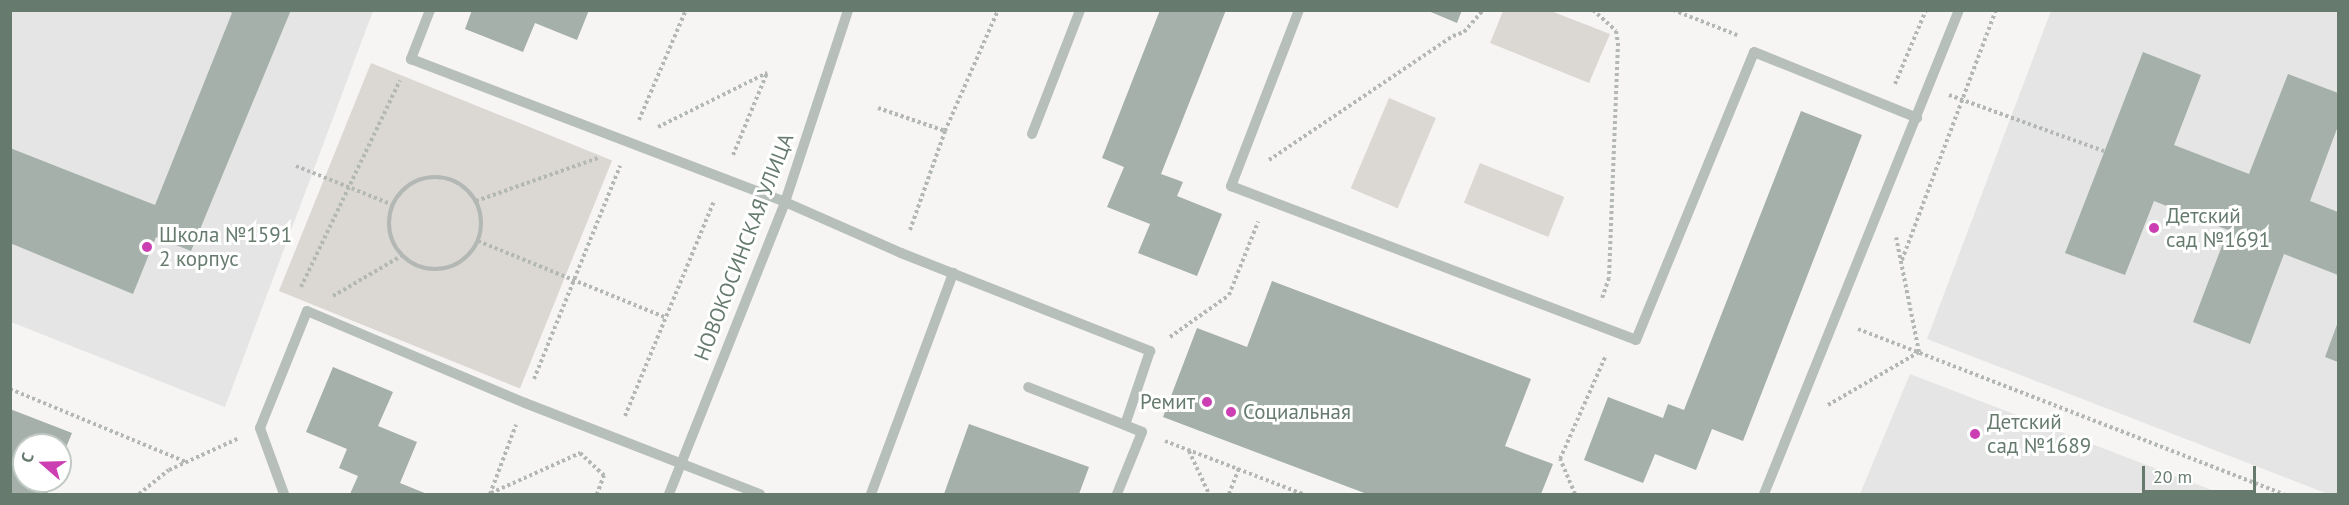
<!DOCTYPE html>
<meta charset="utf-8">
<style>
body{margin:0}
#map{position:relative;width:2349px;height:505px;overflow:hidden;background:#f7f4f4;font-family:"PT Sans",sans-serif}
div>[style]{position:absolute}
.built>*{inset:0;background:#e4e5e4}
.green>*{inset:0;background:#dbd8d4;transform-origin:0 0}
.building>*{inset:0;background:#a4b0a9}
.path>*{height:4px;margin-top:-2px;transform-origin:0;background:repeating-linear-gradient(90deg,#b3b8b5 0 3px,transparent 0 6px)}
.path>.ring{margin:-2px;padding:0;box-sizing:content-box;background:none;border:4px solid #b3b8b5;border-radius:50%}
.minor>*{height:10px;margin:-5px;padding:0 5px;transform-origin:5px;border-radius:5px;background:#b7bfba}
.dots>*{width:16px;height:16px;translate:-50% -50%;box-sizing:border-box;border:3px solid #fff;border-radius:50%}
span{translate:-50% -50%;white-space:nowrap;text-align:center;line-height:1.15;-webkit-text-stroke:6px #fff;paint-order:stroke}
.poi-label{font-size:21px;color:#667b6e}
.left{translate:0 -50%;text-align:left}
.right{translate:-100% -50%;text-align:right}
.street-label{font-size:21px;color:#667b6e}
.frame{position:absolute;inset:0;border:12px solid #667b6e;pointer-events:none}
.north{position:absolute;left:12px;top:433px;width:60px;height:60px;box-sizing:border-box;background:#fff;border:2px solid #c2cac5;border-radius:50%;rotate:290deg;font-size:16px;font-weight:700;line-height:24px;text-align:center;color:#667b6e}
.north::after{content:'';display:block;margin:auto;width:21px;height:27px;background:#cc3fb3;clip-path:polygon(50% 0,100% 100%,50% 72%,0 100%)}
.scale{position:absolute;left:2142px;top:466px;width:114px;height:27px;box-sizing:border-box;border:3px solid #667b6e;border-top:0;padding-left:8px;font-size:18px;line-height:21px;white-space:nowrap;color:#667b6e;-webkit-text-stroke:4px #fff;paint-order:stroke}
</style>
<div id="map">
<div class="built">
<i style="clip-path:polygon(10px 11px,373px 11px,225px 407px,11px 322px)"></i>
<i style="clip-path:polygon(2051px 11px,2338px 11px,2338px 494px,2328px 494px,1927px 339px)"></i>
<i style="clip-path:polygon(1910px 374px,2222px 494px,1860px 494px)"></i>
</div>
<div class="green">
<i style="clip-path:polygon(1503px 11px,1551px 11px,1610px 34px,1589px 83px,1490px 43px)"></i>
<i style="left:371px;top:63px;width:260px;height:246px;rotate:22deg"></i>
<i style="left:1389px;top:98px;width:51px;height:98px;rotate:23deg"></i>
<i style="left:1480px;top:163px;width:91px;height:43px;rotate:22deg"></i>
</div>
<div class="building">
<i style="clip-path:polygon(226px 10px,291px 10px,191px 251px,156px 237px,133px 294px,10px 243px,10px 148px,155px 205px,232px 13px)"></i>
<i style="clip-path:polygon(472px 10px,589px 10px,577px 40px,535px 23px,523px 52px,465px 29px)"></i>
<i style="clip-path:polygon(1160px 10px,1226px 10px,1161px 174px,1183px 182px,1177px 196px,1222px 214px,1197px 276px,1138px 253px,1150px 224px,1107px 207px,1124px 167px,1102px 158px)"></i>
<i style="clip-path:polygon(1426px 10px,1462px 10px,1457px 23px)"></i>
<i style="clip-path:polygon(2143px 52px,2201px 75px,2174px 145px,2249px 174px,2288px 74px,2338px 93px,2338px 126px,2310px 201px,2338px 212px,2338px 275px,2284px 254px,2250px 344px,2193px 322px,2228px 230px,2154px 201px,2125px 275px,2065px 253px)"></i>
<i style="clip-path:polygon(1801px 111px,1862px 135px,1743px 441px,1712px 429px,1696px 470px,1655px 454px,1643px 483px,1584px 460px,1608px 397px,1663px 418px,1668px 404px,1684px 410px)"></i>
<i style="clip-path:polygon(1272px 281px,1531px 379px,1505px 446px,1553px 464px,1541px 494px,1367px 494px,1163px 417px,1197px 328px,1247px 347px)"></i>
<i style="clip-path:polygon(2338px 322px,2338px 362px,2325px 357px)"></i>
<i style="clip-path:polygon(333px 367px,393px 392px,378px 426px,417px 442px,400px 483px,427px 494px,350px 494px,358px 476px,339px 468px,347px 449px,306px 432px)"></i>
<i style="clip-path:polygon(10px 409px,72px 433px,60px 462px,60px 445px,24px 445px,24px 481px,52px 481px,47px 494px,10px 494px)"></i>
<i style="clip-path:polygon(969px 424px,1089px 467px,1079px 494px,944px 494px)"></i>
</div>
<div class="path">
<i style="left:1593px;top:10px;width:31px;rotate:42deg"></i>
<i style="left:1616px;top:31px;width:12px;rotate:81deg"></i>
<i style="left:1618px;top:43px;width:235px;rotate:92.2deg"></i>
<i style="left:1609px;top:278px;width:24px;rotate:109deg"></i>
<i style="left:1673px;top:10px;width:69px;rotate:21.3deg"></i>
<i style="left:1895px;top:84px;width:80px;rotate:-67.3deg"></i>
<i style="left:1949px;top:95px;width:165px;rotate:19.9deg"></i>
<i style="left:878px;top:108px;width:71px;rotate:18.9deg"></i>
<i style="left:639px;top:120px;width:120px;rotate:-66.9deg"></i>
<i style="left:658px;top:127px;width:122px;rotate:-26.4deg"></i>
<i style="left:733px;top:155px;width:89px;rotate:-67.5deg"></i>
<i style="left:1269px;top:160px;width:222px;rotate:-34deg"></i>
<i style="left:1453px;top:36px;width:12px;rotate:-20deg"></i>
<i style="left:1464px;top:32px;width:29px;rotate:-49deg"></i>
<i style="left:296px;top:166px;width:105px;rotate:21.9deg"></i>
<i class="ring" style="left:389px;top:177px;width:88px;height:88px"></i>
<i style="left:476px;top:201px;width:129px;rotate:-19.4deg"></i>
<i style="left:910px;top:230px;width:105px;rotate:-70.5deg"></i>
<i style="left:945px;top:131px;width:132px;rotate:-66.3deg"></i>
<i style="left:478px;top:241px;width:201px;rotate:22.2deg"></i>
<i style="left:1902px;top:260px;width:267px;rotate:-69.4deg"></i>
<i style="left:301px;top:287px;width:229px;rotate:-64.4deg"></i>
<i style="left:333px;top:296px;width:81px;rotate:-30.4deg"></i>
<i style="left:1858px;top:329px;width:457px;rotate:21.2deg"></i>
<i style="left:1170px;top:337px;width:72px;rotate:-35.4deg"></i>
<i style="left:1229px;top:295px;width:79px;rotate:-68.3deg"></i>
<i style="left:534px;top:379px;width:230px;rotate:-68deg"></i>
<i style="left:10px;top:389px;width:191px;rotate:22.5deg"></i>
<i style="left:1828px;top:405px;width:105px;rotate:-30.2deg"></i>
<i style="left:1919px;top:352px;width:117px;rotate:-101.3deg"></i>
<i style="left:625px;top:416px;width:233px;rotate:-67.5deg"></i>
<i style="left:1165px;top:441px;width:148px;rotate:21deg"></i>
<i style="left:1189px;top:451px;width:47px;rotate:65.1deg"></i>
<i style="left:491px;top:493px;width:98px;rotate:-24.2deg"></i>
<i style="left:580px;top:453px;width:33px;rotate:43deg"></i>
<i style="left:604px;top:475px;width:20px;rotate:110deg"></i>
<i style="left:139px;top:494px;width:38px;rotate:-39deg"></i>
<i style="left:169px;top:470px;width:75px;rotate:-24.5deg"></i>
<i style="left:490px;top:494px;width:74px;rotate:-69.4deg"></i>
<i style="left:1229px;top:494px;width:28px;rotate:-69deg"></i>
<i style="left:1575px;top:494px;width:38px;rotate:-113deg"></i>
<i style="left:1560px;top:459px;width:114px;rotate:-66.1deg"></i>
</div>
<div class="minor">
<i style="left:430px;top:10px;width:53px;rotate:111.2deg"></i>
<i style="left:411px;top:59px;width:400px;rotate:20.9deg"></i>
<i style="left:785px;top:202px;width:127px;rotate:23.7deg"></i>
<i style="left:901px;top:253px;width:268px;rotate:21.5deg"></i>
<i style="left:1150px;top:351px;width:78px;rotate:108.7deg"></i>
<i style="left:1125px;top:425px;width:104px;rotate:-158.6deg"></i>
<i style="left:1299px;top:10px;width:189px;rotate:111.1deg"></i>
<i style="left:1231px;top:186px;width:433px;rotate:20.8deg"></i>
<i style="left:1636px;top:340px;width:311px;rotate:-67.7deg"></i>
<i style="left:1754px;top:52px;width:176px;rotate:22deg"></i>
<i style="left:1032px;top:134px;width:133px;rotate:-68.8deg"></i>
<i style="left:284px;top:494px;width:70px;rotate:-110deg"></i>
<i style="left:260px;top:428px;width:126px;rotate:-68.1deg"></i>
<i style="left:307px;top:311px;width:237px;rotate:22.9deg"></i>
<i style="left:525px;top:403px;width:252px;rotate:21.2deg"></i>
<i style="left:669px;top:494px;width:314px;rotate:-68.3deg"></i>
<i style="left:785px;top:202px;width:202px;rotate:-71.8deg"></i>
<i style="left:871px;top:494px;width:236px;rotate:-69.6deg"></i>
<i style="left:1117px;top:494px;width:67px;rotate:-68deg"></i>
<i style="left:1142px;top:432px;width:18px;rotate:-158deg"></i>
<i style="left:1764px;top:494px;width:522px;rotate:-68.06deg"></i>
</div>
<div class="dots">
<i style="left:2154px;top:228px;background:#cc3fb3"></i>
<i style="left:147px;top:247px;background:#cc3fb3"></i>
<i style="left:1207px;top:402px;background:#cc3fb3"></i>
<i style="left:1231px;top:412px;background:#cc3fb3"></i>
<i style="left:1975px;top:434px;background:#cc3fb3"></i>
</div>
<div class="poi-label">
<span class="left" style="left:2166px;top:228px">Детский<br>сад №1691</span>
<span class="left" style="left:159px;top:247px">Школа №1591<br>2 корпус</span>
<span class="right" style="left:1195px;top:402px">Ремит</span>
<span class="left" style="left:1243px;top:412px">Социальная</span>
<span class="left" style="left:1987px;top:434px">Детский<br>сад №1689</span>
</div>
<div class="street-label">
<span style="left:744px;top:247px;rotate:-69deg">НОВОКОСИНСКАЯ УЛИЦА</span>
</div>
<div class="frame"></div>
<div class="north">С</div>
<div class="scale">20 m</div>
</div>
